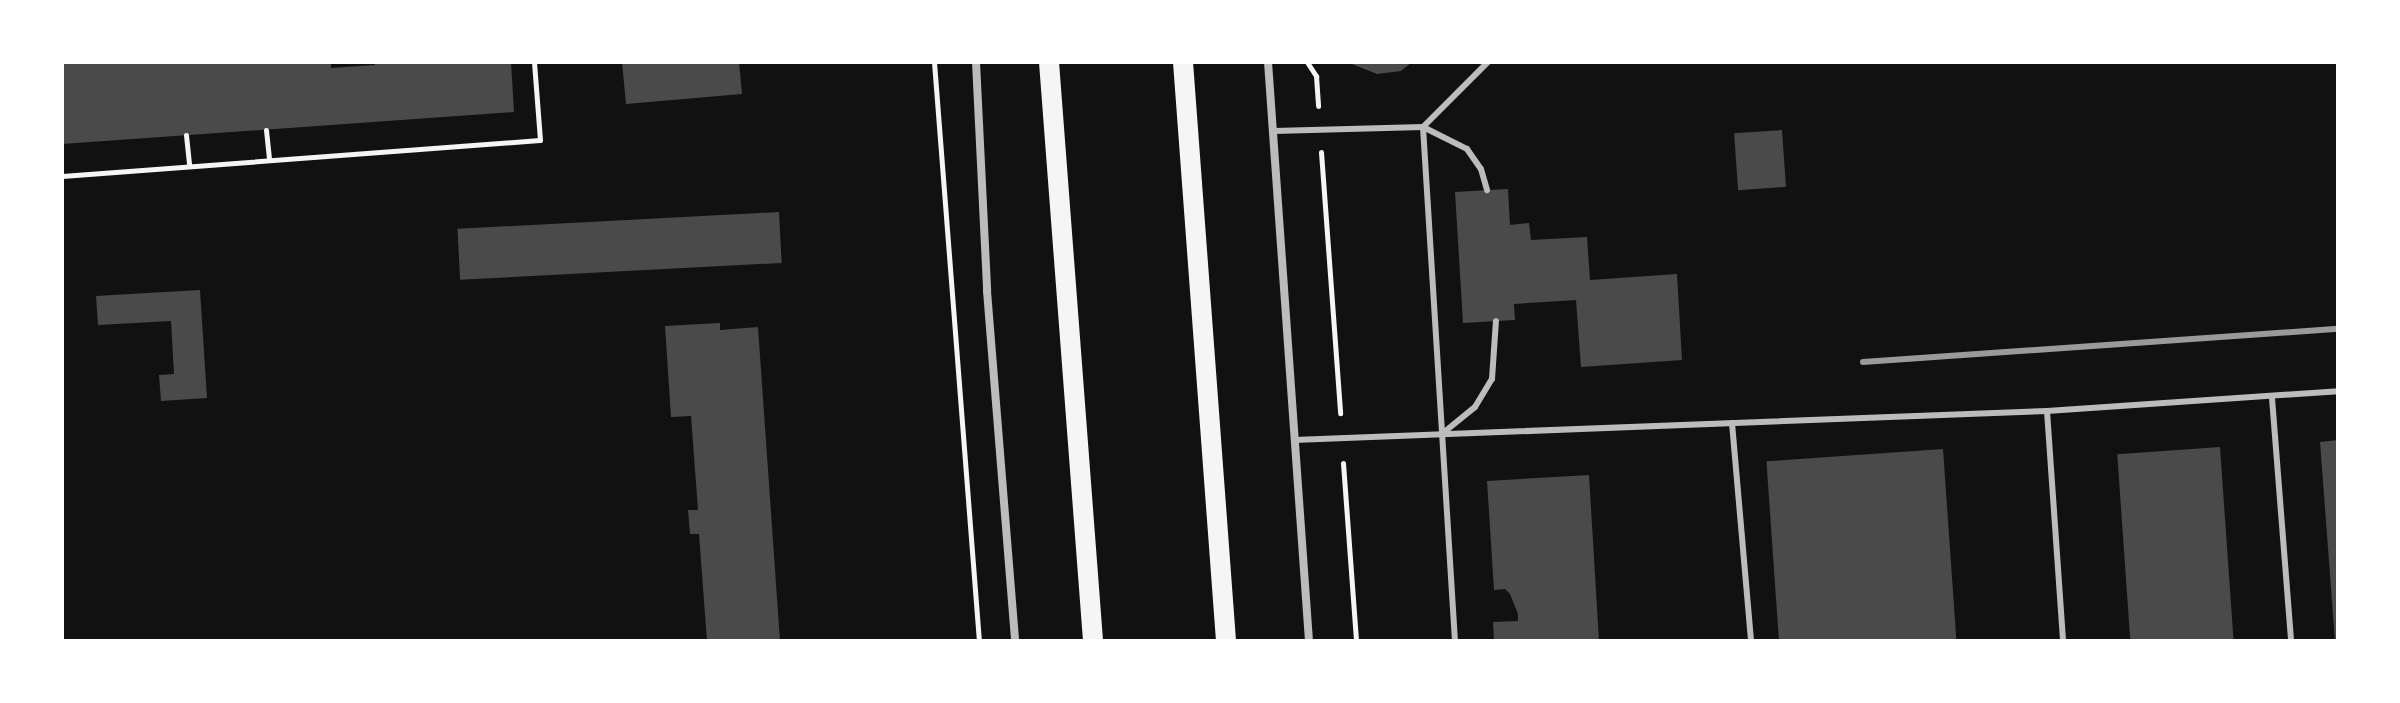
<!DOCTYPE html>
<style>
body{margin:0}
#map{position:relative;width:2400px;height:703px;overflow:hidden;background:#111;font-family:Rubik,sans-serif}
div>[style]{position:absolute}
.building>*{inset:0;background:#4a4a4a;transform-origin:0 0}
.path>*{height:5px;margin:-2.5px;padding:0 2.5px;transform-origin:2.5px;border-radius:2.5px;background:#f5f5f5}
.service>*{height:6px;margin:-3px;padding:0 3px;transform-origin:3px;border-radius:3px;background:#bcbcbc}
.minor>*{height:8px;margin:-4px;padding:0 4px;transform-origin:4px;border-radius:4px;background:#bcbcbc}
.primary>*{height:20px;margin:-10px;padding:0 10px;transform-origin:10px;border-radius:10px;background:#f5f5f5}
.rail>*{height:6px;margin:-3px;padding:0 3px;transform-origin:3px;border-radius:3px;background:#9a9a9a}
span{translate:-50% -50%;white-space:nowrap;text-align:center;line-height:1.15;-webkit-text-stroke:8px #fff;paint-order:stroke}
.frame{position:absolute;inset:0;border:64px solid #fff;pointer-events:none}
</style>
<div id="map">
<div class="building">
<i style="clip-path:polygon(62px 62px,331px 62px,331px 68px,375px 65px,375px 62px,511px 62px,514px 112px,62px 144px)"></i>
<i style="clip-path:polygon(622px 62px,739px 62px,742px 94px,626px 104px)"></i>
<i style="clip-path:polygon(1347px 62px,1412px 62px,1401px 71px,1377px 74px)"></i>
<i style="left:1782px;top:130px;width:57px;height:48px;rotate:86deg"></i>
<i style="clip-path:polygon(1508px 189px,1510px 225px,1529px 223px,1531px 240px,1587px 237px,1590px 280px,1677px 274px,1682px 360px,1581px 367px,1576px 300px,1514px 304px,1515px 320px,1463px 323px,1455px 192px)"></i>
<i style="left:779px;top:212px;width:51px;height:322px;rotate:87deg"></i>
<i style="clip-path:polygon(200px 290px,207px 398px,161px 401px,159px 375px,174px 374px,171px 321px,98px 325px,96px 296px)"></i>
<i style="clip-path:polygon(720px 323px,720px 330px,758px 327px,780px 641px,707px 641px,699px 534px,690px 534px,688px 510px,698px 510px,691px 416px,671px 417px,665px 326px)"></i>
<i style="clip-path:polygon(2338px 440px,2338px 641px,2335px 641px,2320px 442px)"></i>
<i style="left:2220px;top:447px;width:194px;height:103px;rotate:86deg"></i>
<i style="left:1943px;top:449px;width:192px;height:177px;rotate:86deg"></i>
<i style="clip-path:polygon(1589px 475px,1599px 641px,1494px 641px,1493px 622px,1518px 621px,1518px 614px,1510px 594px,1505px 589px,1494px 590px,1487px 481px)"></i>
</div>
<div class="path">
<i style="left:934px;top:62px;width:581px;rotate:85.56deg"></i>
<i style="left:1307px;top:62px;width:17px;rotate:57deg"></i>
<i style="left:1316px;top:76px;width:30px;rotate:86deg"></i>
<i style="left:266px;top:130px;width:29px;rotate:84deg"></i>
<i style="left:186px;top:135px;width:30px;rotate:84deg"></i>
<i style="left:1321px;top:152px;width:262px;rotate:85.8deg"></i>
<i style="left:62px;top:176px;width:479px;rotate:-4.3deg"></i>
<i style="left:540px;top:140px;width:78px;rotate:-94.4deg"></i>
<i style="left:1343px;top:463px;width:178px;rotate:85.8deg"></i>
</div>
<div class="service">
<i style="left:1423px;top:127px;width:515px;rotate:86.44deg"></i>
<i style="left:1423px;top:127px;width:49px;rotate:26.6deg"></i>
<i style="left:1467px;top:149px;width:24px;rotate:55deg"></i>
<i style="left:1481px;top:169px;width:22px;rotate:74deg"></i>
<i style="left:1274px;top:131px;width:149px;rotate:-1.5deg"></i>
<i style="left:1423px;top:127px;width:92px;rotate:-45deg"></i>
<i style="left:2272px;top:398px;width:244px;rotate:85.5deg"></i>
<i style="left:2047px;top:411px;width:231px;rotate:86deg"></i>
<i style="left:1732px;top:423px;width:219px;rotate:85deg"></i>
<i style="left:1443px;top:433px;width:41px;rotate:-39.1deg"></i>
<i style="left:1475px;top:407px;width:33px;rotate:-59deg"></i>
<i style="left:1492px;top:379px;width:58px;rotate:-86.1deg"></i>
<i style="left:1294px;top:440px;width:754px;rotate:-2.21deg"></i>
<i style="left:2047px;top:411px;width:292px;rotate:-3.9deg"></i>
</div>
<div class="minor">
<i style="left:976px;top:62px;width:229px;rotate:87.2deg"></i>
<i style="left:987px;top:291px;width:351px;rotate:85.4deg"></i>
<i style="left:1268px;top:62px;width:580px;rotate:85.95deg"></i>
</div>
<div class="primary">
<i style="left:1049px;top:62px;width:581px;rotate:85.65deg"></i>
<i style="left:1183px;top:62px;width:581px;rotate:85.75deg"></i>
</div>
<div class="rail">
<i style="left:1863px;top:362px;width:476px;rotate:-4deg"></i>
</div>
<div class="frame"></div>
</div>
